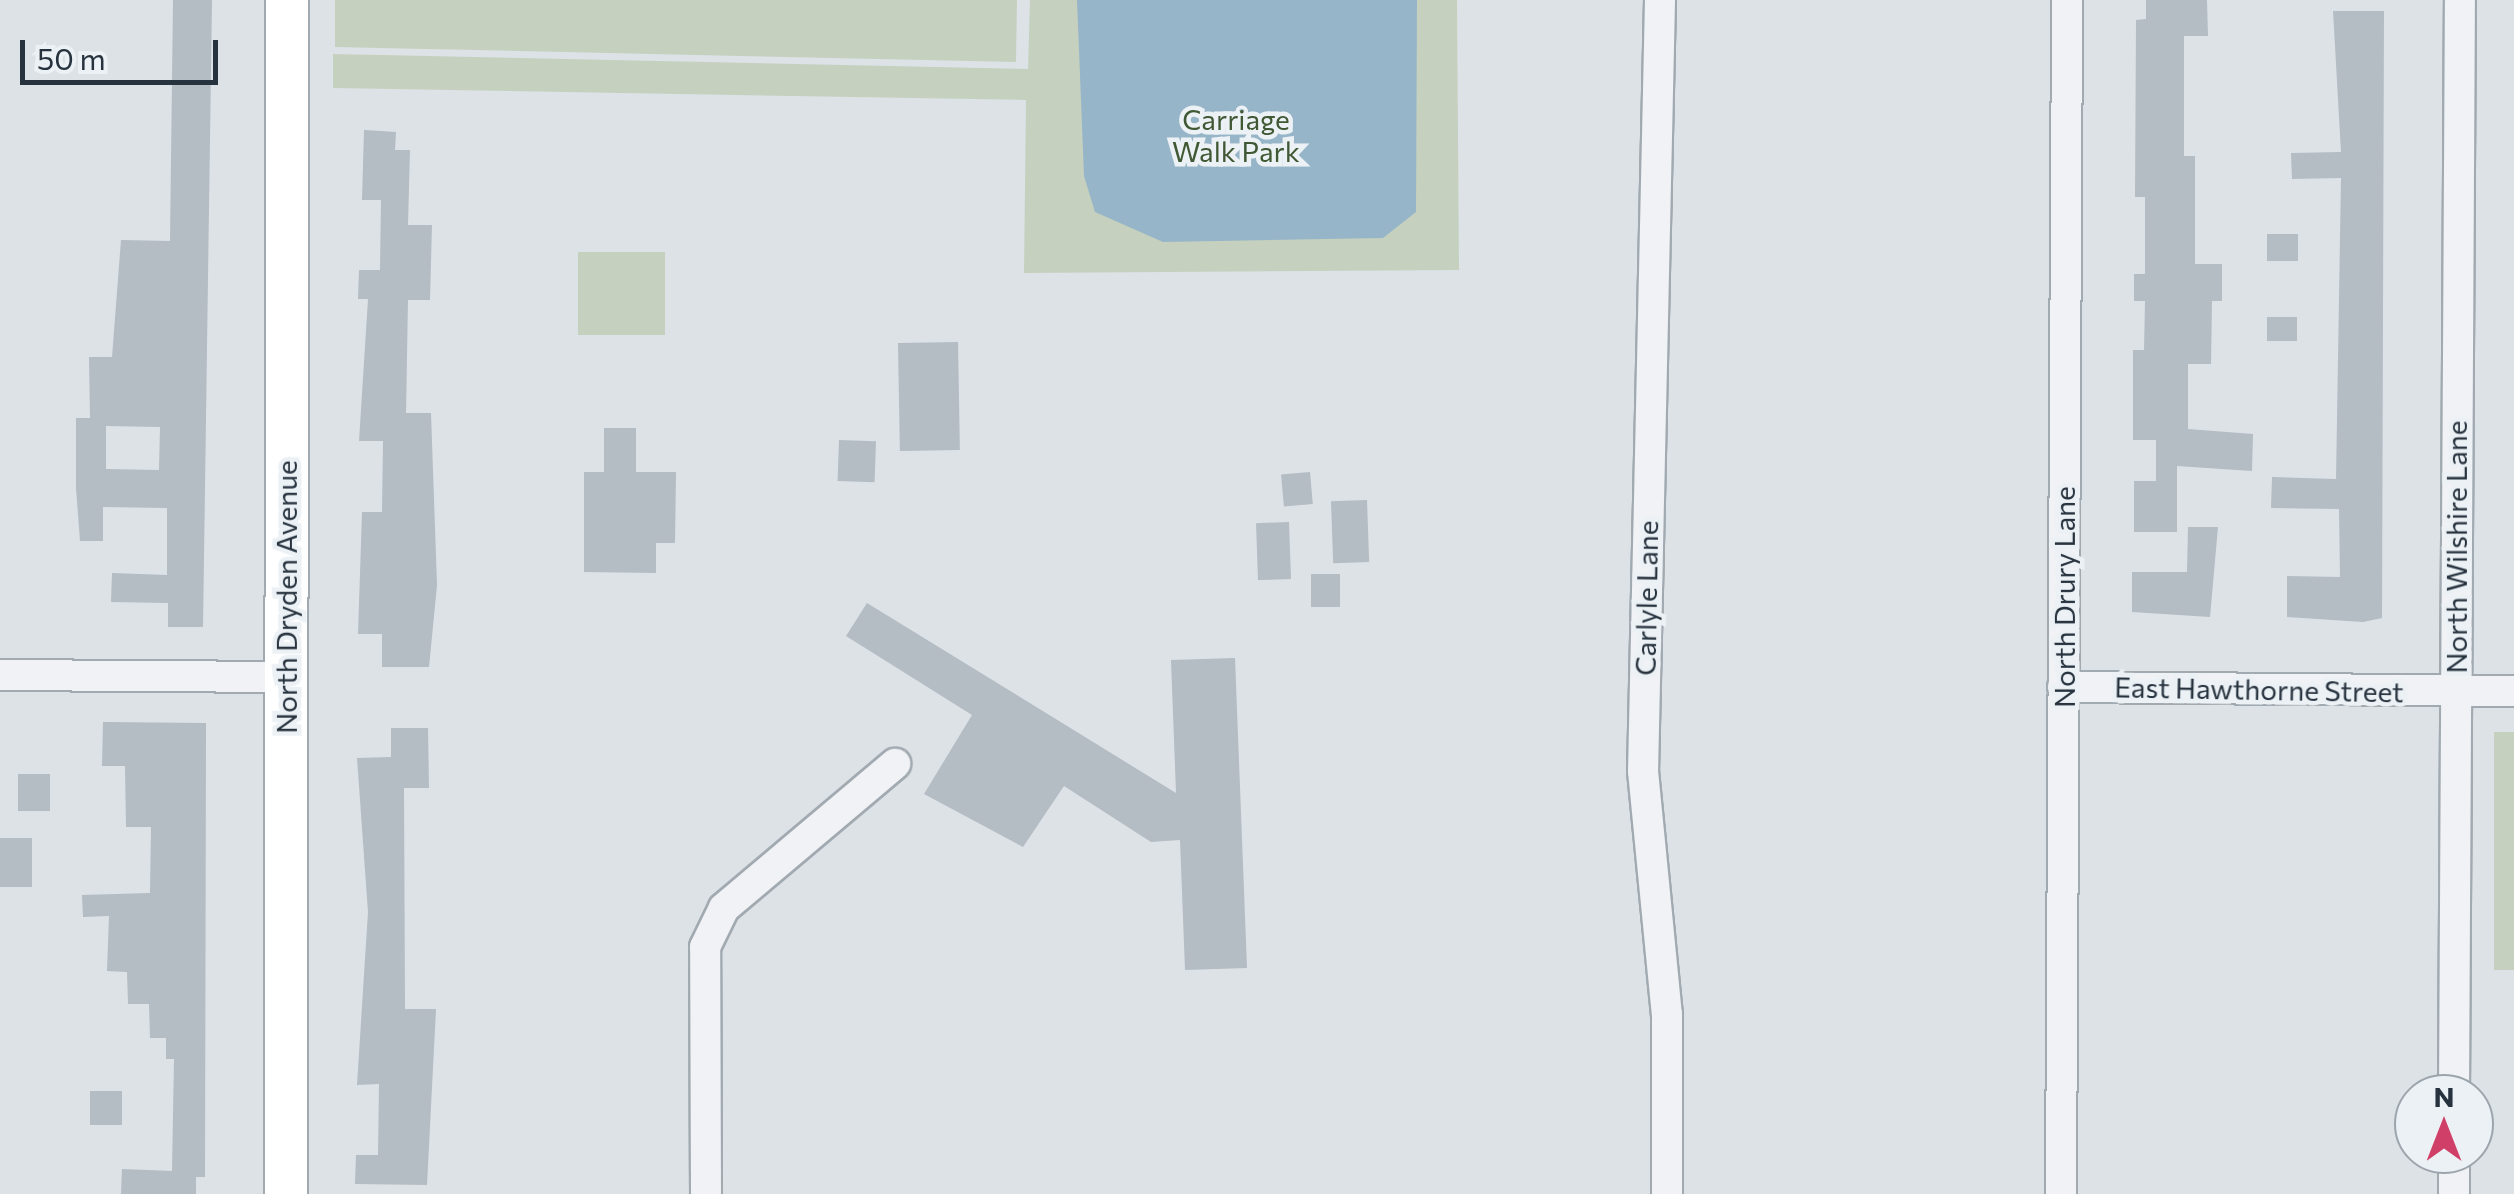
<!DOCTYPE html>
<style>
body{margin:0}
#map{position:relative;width:2514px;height:1194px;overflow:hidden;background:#dde2e7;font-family:Commissioner,sans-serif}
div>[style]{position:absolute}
.green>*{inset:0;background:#c5d1be;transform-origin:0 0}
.water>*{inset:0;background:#97b5c8}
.building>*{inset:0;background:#b4bcc4;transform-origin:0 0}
.roads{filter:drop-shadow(2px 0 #a2aab1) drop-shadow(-2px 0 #a2aab1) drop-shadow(0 2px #a2aab1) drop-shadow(0 -2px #a2aab1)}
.street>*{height:30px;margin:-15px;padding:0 15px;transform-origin:15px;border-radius:15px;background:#f0f2f5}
.secondary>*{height:42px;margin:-21px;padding:0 21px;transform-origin:21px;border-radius:21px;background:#fff}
span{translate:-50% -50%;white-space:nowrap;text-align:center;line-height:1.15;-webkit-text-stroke:9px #ecf1f5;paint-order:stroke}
.park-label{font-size:28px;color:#405934}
.street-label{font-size:28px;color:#26323e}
.north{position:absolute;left:2394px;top:1074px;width:100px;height:100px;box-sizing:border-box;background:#ecf1f5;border:2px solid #9da5ac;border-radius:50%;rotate:0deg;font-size:28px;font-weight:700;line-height:40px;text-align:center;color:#26323e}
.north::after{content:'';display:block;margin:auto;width:35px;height:45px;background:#cf3f67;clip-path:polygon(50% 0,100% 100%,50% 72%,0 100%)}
.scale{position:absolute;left:20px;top:40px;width:198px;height:45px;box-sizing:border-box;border:5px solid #26323e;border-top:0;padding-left:12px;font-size:30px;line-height:35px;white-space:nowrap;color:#26323e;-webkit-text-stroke:8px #ecf1f5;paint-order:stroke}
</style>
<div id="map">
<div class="green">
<i style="clip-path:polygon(335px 0,1017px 0,1016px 62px,335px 47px)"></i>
<i style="clip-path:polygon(1030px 0,1457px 0,1459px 270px,1024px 273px,1026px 100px,333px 88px,333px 54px,1028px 69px)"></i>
<i style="left:578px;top:252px;width:87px;height:83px"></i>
<i style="left:2494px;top:732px;width:20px;height:238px"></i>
</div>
<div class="water">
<i style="clip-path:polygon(1417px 0,1416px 212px,1383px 238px,1163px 242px,1095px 212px,1084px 176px,1077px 0)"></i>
</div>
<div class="building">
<i style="clip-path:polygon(evenodd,173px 0,212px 0,203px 627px,168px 627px,168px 603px,111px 602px,112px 573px,167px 575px,167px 508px,103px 507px,103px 541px,80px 541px,76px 488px,76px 418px,90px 418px,89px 357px,112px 357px,121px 240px,170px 241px,173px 0,106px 426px,160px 427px,159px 470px,106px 469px,106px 426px)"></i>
<i style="clip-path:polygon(2146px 0,2207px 0,2208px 36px,2184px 36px,2184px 156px,2195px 156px,2195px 264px,2222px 264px,2222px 301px,2212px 301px,2211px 364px,2188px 364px,2188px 429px,2253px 434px,2252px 471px,2177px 466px,2177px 532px,2134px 532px,2134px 481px,2156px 481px,2156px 440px,2133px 440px,2133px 350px,2144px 350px,2145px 301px,2134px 301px,2134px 274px,2145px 274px,2145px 197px,2135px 197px,2136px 20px,2146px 19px)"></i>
<i style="clip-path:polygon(2333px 11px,2384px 11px,2382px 618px,2363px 622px,2287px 617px,2287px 576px,2340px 577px,2339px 509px,2271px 508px,2272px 477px,2336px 479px,2341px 178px,2292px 179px,2291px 153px,2341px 152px)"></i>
<i style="clip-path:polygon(364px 130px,396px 132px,395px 150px,410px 150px,408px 225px,432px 225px,430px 300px,408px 300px,406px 413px,431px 413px,437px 585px,429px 667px,382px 667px,382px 634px,358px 634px,362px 512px,382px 512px,383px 441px,359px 441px,368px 299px,358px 299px,359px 270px,380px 270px,381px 200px,362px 200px)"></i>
<i style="left:2267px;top:234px;width:31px;height:27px"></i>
<i style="left:2267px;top:317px;width:30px;height:24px"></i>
<i style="left:958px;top:342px;width:108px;height:60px;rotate:89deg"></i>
<i style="clip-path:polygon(604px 428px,636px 428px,636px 472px,676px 472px,675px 543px,656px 543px,656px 573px,584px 572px,584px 472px,604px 472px)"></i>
<i style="left:839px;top:440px;width:37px;height:41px;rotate:2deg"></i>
<i style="left:1310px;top:472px;width:32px;height:29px;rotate:85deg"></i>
<i style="left:1367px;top:500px;width:62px;height:36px;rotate:88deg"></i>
<i style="left:1289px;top:522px;width:57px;height:33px;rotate:88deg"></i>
<i style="clip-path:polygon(2188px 527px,2218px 527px,2210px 617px,2132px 612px,2132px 572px,2187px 572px)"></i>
<i style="left:1311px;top:574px;width:29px;height:33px"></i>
<i style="clip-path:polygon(867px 603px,1176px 793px,1171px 660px,1235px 658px,1247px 968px,1185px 970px,1180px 840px,1151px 842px,1064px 786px,1023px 847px,924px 794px,972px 715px,846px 636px)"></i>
<i style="clip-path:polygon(103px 722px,206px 723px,205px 1177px,196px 1177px,196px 1194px,121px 1194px,122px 1169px,172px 1171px,174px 1059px,166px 1059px,166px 1038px,150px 1038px,149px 1004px,128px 1004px,127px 972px,107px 971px,109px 916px,83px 917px,82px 895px,150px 893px,151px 827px,126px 827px,125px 766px,102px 766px)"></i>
<i style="clip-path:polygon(391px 728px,428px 728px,429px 788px,404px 788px,405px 1009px,436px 1009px,427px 1185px,355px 1184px,356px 1155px,378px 1155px,379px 1084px,357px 1085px,368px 912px,357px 758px,391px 757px)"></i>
<i style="left:18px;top:774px;width:32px;height:37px"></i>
<i style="left:32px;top:838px;width:49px;height:32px;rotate:90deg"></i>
<i style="left:90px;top:1091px;width:32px;height:34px"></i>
</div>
<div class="roads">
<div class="street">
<i style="left:1660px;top:0;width:771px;rotate:91.26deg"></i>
<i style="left:1643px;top:771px;width:244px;rotate:84.4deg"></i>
<i style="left:1667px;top:1014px;width:180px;rotate:90deg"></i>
<i style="left:0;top:675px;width:286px;rotate:0.4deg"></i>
<i style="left:2063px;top:687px;width:451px;rotate:0.5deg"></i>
<i style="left:2454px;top:1094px;width:1094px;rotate:-89.69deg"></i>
<i style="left:706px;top:1194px;width:247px;rotate:-90.2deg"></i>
<i style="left:705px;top:947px;width:43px;rotate:-64deg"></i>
<i style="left:724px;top:908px;width:224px;rotate:-40.1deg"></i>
<i style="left:2061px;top:1194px;width:1194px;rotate:-89.71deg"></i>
<i style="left:2454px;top:1194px;width:40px;rotate:-90deg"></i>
</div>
<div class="secondary">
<i style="left:286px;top:1194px;width:1194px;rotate:-89.95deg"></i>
</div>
</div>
<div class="park-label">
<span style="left:1236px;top:135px">Carriage<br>Walk Park</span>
</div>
<div class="street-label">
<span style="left:2456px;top:547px;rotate:-90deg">North Wilshire Lane</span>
<span style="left:286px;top:597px;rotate:-90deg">North Dryden Avenue</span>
<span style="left:2064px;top:597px;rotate:-90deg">North Drury Lane</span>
<span style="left:1646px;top:598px;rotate:-89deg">Carlyle Lane</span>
<span style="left:2259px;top:689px;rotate:1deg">East Hawthorne Street</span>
</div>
<div class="north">N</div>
<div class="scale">50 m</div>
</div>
